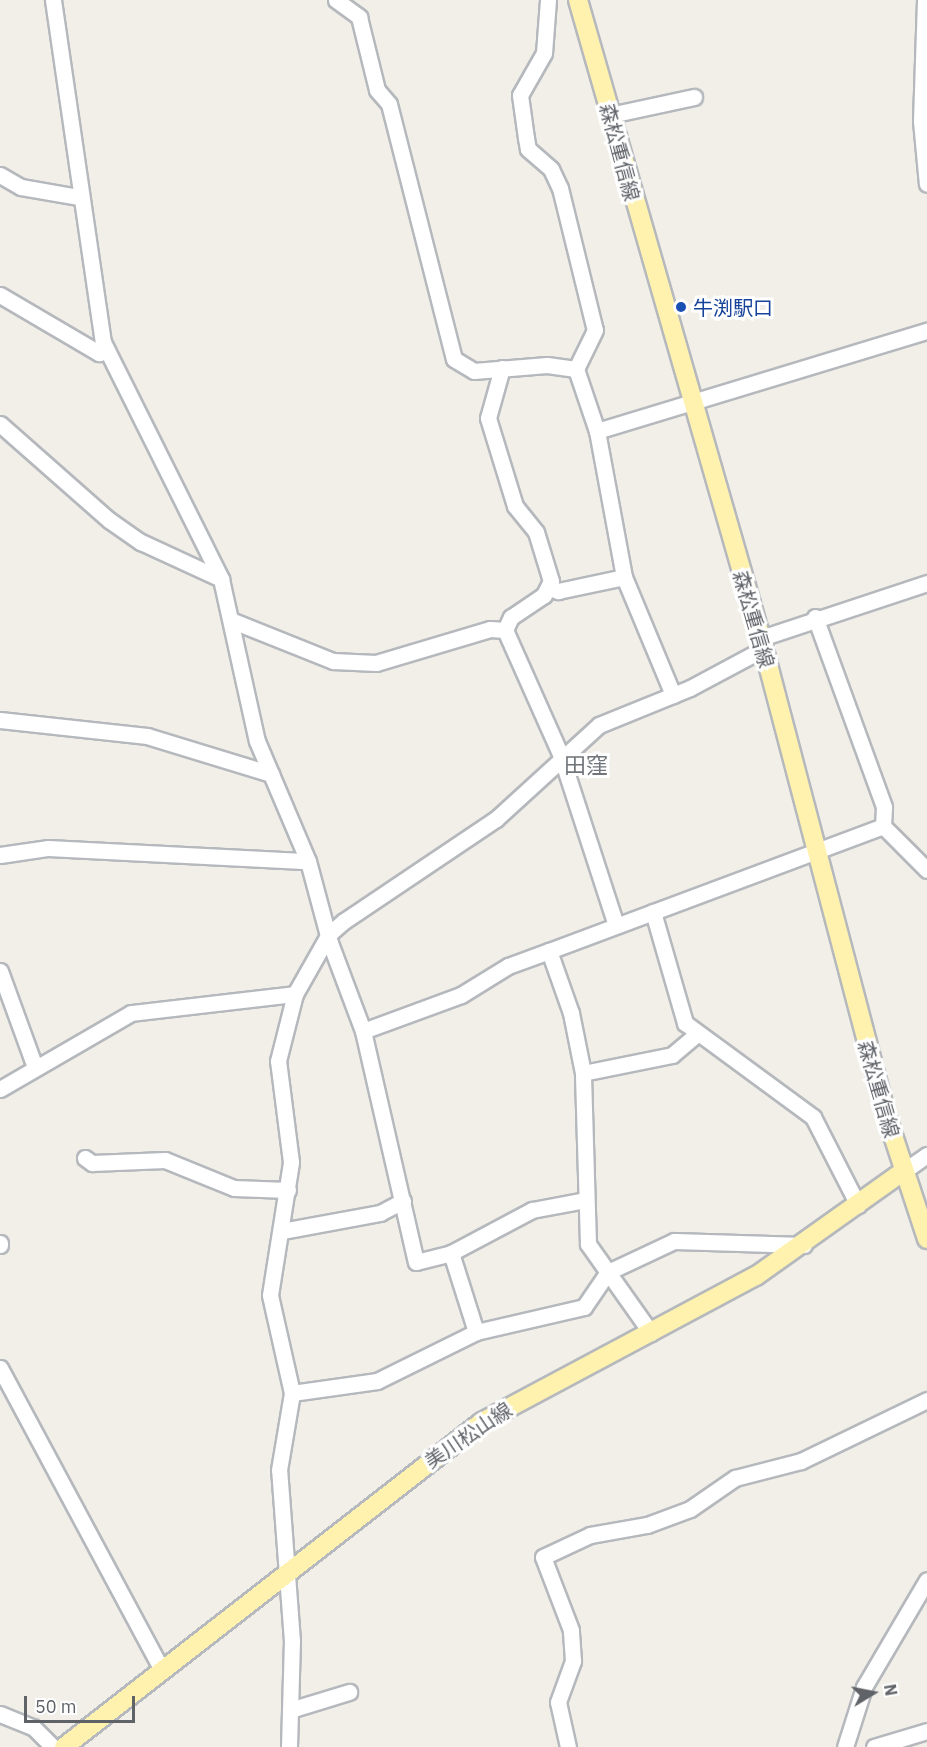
<!DOCTYPE html>
<meta charset="utf-8">
<style>
body{margin:0}
#map{position:relative;width:927px;height:1747px;overflow:hidden;background:#f1efe8;font-family:"IBM Plex Sans","Noto Sans JP",sans-serif}
div>[style]{position:absolute}
.roads{filter:drop-shadow(2px 0 #b5b8bc) drop-shadow(-2px 0 #b5b8bc) drop-shadow(0 2px #b5b8bc) drop-shadow(0 -2px #b5b8bc)}
.minor>*{height:15px;margin:-7.5px;padding:0 7.5px;transform-origin:7.5px;border-radius:7.5px;background:#fff}
.major>*{height:18px;margin:-9px;padding:0 9px;transform-origin:9px;border-radius:9px;background:#fff2af}
.dots>*{width:16px;height:16px;translate:-50% -50%;box-sizing:border-box;border:3px solid #fff;border-radius:50%}
span{translate:-50% -50%;white-space:nowrap;text-align:center;line-height:1.15;-webkit-text-stroke:6px #fff;paint-order:stroke}
.street-label{font-size:20px;color:#5f6368}
.transit-label{font-size:20px;color:#164399}
.left{translate:0 -50%;text-align:left}
.quarter-label{font-size:22px;color:#70757a}
.north{position:absolute;left:843px;top:1663px;width:60px;height:60px;-webkit-text-stroke:4px #fff;paint-order:stroke;rotate:80deg;font-size:16px;font-weight:700;line-height:24px;text-align:center;color:#5f6368}
.north::after{content:'';display:block;margin:auto;width:21px;height:27px;background:#5f6368;clip-path:polygon(50% 0,100% 100%,50% 72%,0 100%)}
.scale{position:absolute;left:24px;top:1696px;width:111px;height:27px;box-sizing:border-box;border:3px solid #5f6368;border-top:0;padding-left:8px;font-size:18px;line-height:21px;white-space:nowrap;color:#5f6368;-webkit-text-stroke:4px #fff;paint-order:stroke}
</style>
<div id="map">
<div class="roads">
<div class="minor">
<i style="left:53px;top:0;width:346px;rotate:81.7deg"></i>
<i style="left:103px;top:342px;width:265px;rotate:63.5deg"></i>
<i style="left:221px;top:579px;width:166px;rotate:77.5deg"></i>
<i style="left:257px;top:741px;width:130px;rotate:67deg"></i>
<i style="left:308px;top:861px;width:85px;rotate:75deg"></i>
<i style="left:330px;top:943px;width:94px;rotate:69.4deg"></i>
<i style="left:363px;top:1031px;width:237px;rotate:77.1deg"></i>
<i style="left:416px;top:1262px;width:36px;rotate:-14deg"></i>
<i style="left:451px;top:1253px;width:92px;rotate:-28deg"></i>
<i style="left:532px;top:1210px;width:55px;rotate:-10.5deg"></i>
<i style="left:336px;top:0;width:29px;rotate:36deg"></i>
<i style="left:359px;top:17px;width:75px;rotate:76.1deg"></i>
<i style="left:377px;top:90px;width:18px;rotate:49deg"></i>
<i style="left:389px;top:104px;width:263px;rotate:75.7deg"></i>
<i style="left:454px;top:359px;width:23px;rotate:31deg"></i>
<i style="left:474px;top:371px;width:73px;rotate:-4.7deg"></i>
<i style="left:547px;top:365px;width:29px;rotate:8deg"></i>
<i style="left:548px;top:0;width:53px;rotate:94.3deg"></i>
<i style="left:544px;top:53px;width:48px;rotate:119.7deg"></i>
<i style="left:520px;top:95px;width:43px;rotate:82.1deg"></i>
<i style="left:526px;top:138px;width:11px;rotate:80deg"></i>
<i style="left:528px;top:149px;width:30px;rotate:41deg"></i>
<i style="left:551px;top:169px;width:21px;rotate:65deg"></i>
<i style="left:560px;top:188px;width:146px;rotate:76.2deg"></i>
<i style="left:595px;top:330px;width:43px;rotate:116deg"></i>
<i style="left:576px;top:369px;width:65px;rotate:71.3deg"></i>
<i style="left:597px;top:431px;width:148px;rotate:79.5deg"></i>
<i style="left:624px;top:577px;width:128px;rotate:67.4deg"></i>
<i style="left:925px;top:0;width:121px;rotate:91.9deg"></i>
<i style="left:921px;top:121px;width:63px;rotate:84.6deg"></i>
<i style="left:610px;top:115px;width:86px;rotate:-12.1deg"></i>
<i style="left:0;top:175px;width:24px;rotate:30deg"></i>
<i style="left:21px;top:187px;width:59px;rotate:9.8deg"></i>
<i style="left:0;top:295px;width:115px;rotate:30.4deg"></i>
<i style="left:99px;top:353px;width:8px;rotate:-14deg"></i>
<i style="left:502px;top:368px;width:52px;rotate:105.6deg"></i>
<i style="left:488px;top:418px;width:92px;rotate:72.9deg"></i>
<i style="left:515px;top:506px;width:33px;rotate:51deg"></i>
<i style="left:536px;top:532px;width:51px;rotate:73deg"></i>
<i style="left:551px;top:581px;width:16px;rotate:117deg"></i>
<i style="left:544px;top:595px;width:40px;rotate:146deg"></i>
<i style="left:511px;top:617px;width:14px;rotate:115deg"></i>
<i style="left:0;top:424px;width:145px;rotate:41.4deg"></i>
<i style="left:109px;top:520px;width:39px;rotate:35deg"></i>
<i style="left:141px;top:542px;width:88px;rotate:24.8deg"></i>
<i style="left:597px;top:431px;width:345px;rotate:-16.9deg"></i>
<i style="left:550px;top:588px;width:9px;rotate:21deg"></i>
<i style="left:558px;top:591px;width:67px;rotate:-12deg"></i>
<i style="left:815px;top:617px;width:202px;rotate:70deg"></i>
<i style="left:884px;top:807px;width:19px;rotate:93deg"></i>
<i style="left:233px;top:621px;width:108px;rotate:21.8deg"></i>
<i style="left:333px;top:661px;width:43px;rotate:2.7deg"></i>
<i style="left:376px;top:663px;width:119px;rotate:-16.6deg"></i>
<i style="left:490px;top:629px;width:15px;rotate:4deg"></i>
<i style="left:505px;top:630px;width:138px;rotate:66deg"></i>
<i style="left:561px;top:756px;width:178px;rotate:72deg"></i>
<i style="left:761px;top:638px;width:175px;rotate:-18.3deg"></i>
<i style="left:0;top:720px;width:148px;rotate:6.2deg"></i>
<i style="left:147px;top:736px;width:130px;rotate:17deg"></i>
<i style="left:0;top:855px;width:49px;rotate:-8.3deg"></i>
<i style="left:48px;top:848px;width:260px;rotate:2.9deg"></i>
<i style="left:653px;top:912px;width:116px;rotate:73.9deg"></i>
<i style="left:685px;top:1023px;width:159px;rotate:36.3deg"></i>
<i style="left:813px;top:1117px;width:99px;rotate:62.9deg"></i>
<i style="left:0;top:971px;width:102px;rotate:70deg"></i>
<i style="left:363px;top:1031px;width:104px;rotate:-20.2deg"></i>
<i style="left:461px;top:995px;width:55px;rotate:-31.7deg"></i>
<i style="left:508px;top:966px;width:44px;rotate:-20.1deg"></i>
<i style="left:583px;top:1073px;width:91px;rotate:-11.4deg"></i>
<i style="left:672px;top:1055px;width:31px;rotate:-40deg"></i>
<i style="left:0;top:1089px;width:151px;rotate:-30.1deg"></i>
<i style="left:131px;top:1013px;width:165px;rotate:-6.6deg"></i>
<i style="left:85px;top:1158px;width:9px;rotate:36deg"></i>
<i style="left:92px;top:1163px;width:73px;rotate:-2.4deg"></i>
<i style="left:165px;top:1160px;width:74px;rotate:22.1deg"></i>
<i style="left:234px;top:1188px;width:54px;rotate:2.1deg"></i>
<i style="left:904px;top:1171px;width:28px;rotate:-35deg"></i>
<i style="left:282px;top:1231px;width:100px;rotate:-10.4deg"></i>
<i style="left:380px;top:1213px;width:26px;rotate:-28deg"></i>
<i style="left:0;top:1243px;width:2px;rotate:90deg"></i>
<i style="left:451px;top:1253px;width:83px;rotate:72.4deg"></i>
<i style="left:651px;top:1333px;width:109px;rotate:-125.3deg"></i>
<i style="left:588px;top:1244px;width:171px;rotate:-91.7deg"></i>
<i style="left:583px;top:1073px;width:61px;rotate:-101.3deg"></i>
<i style="left:571px;top:1013px;width:66px;rotate:-109.5deg"></i>
<i style="left:549px;top:951px;width:357px;rotate:-20.5deg"></i>
<i style="left:883px;top:826px;width:62px;rotate:45deg"></i>
<i style="left:0;top:1368px;width:343px;rotate:61.8deg"></i>
<i style="left:292px;top:1393px;width:86px;rotate:-8deg"></i>
<i style="left:377px;top:1381px;width:110px;rotate:-26.3deg"></i>
<i style="left:476px;top:1332px;width:111px;rotate:-13deg"></i>
<i style="left:584px;top:1307px;width:42px;rotate:-55.6deg"></i>
<i style="left:608px;top:1272px;width:73px;rotate:-25.2deg"></i>
<i style="left:674px;top:1241px;width:130px;rotate:1.8deg"></i>
<i style="left:290px;top:1710px;width:62px;rotate:-17deg"></i>
<i style="left:0;top:1714px;width:35px;rotate:22deg"></i>
<i style="left:33px;top:1727px;width:28px;rotate:45deg"></i>
<i style="left:289px;top:1747px;width:106px;rotate:-88.4deg"></i>
<i style="left:292px;top:1641px;width:171px;rotate:-94.3deg"></i>
<i style="left:279px;top:1470px;width:78px;rotate:-80.4deg"></i>
<i style="left:292px;top:1393px;width:100px;rotate:-102.7deg"></i>
<i style="left:270px;top:1295px;width:135px;rotate:-81deg"></i>
<i style="left:291px;top:1162px;width:102px;rotate:-97.3deg"></i>
<i style="left:278px;top:1061px;width:69px;rotate:-75.8deg"></i>
<i style="left:295px;top:994px;width:69px;rotate:-60.5deg"></i>
<i style="left:329px;top:934px;width:20px;rotate:-41deg"></i>
<i style="left:344px;top:921px;width:183px;rotate:-33.9deg"></i>
<i style="left:496px;top:819px;width:139px;rotate:-42.4deg"></i>
<i style="left:599px;top:725px;width:98px;rotate:-22.1deg"></i>
<i style="left:690px;top:688px;width:83px;rotate:-28.1deg"></i>
<i style="left:568px;top:1747px;width:46px;rotate:-102.5deg"></i>
<i style="left:558px;top:1702px;width:44px;rotate:-69.9deg"></i>
<i style="left:573px;top:1661px;width:31px;rotate:-94deg"></i>
<i style="left:571px;top:1630px;width:78px;rotate:-111deg"></i>
<i style="left:543px;top:1557px;width:52px;rotate:-25.1deg"></i>
<i style="left:590px;top:1535px;width:58px;rotate:-10deg"></i>
<i style="left:647px;top:1525px;width:46px;rotate:-20.4deg"></i>
<i style="left:690px;top:1509px;width:55px;rotate:-34.6deg"></i>
<i style="left:735px;top:1478px;width:68px;rotate:-14.4deg"></i>
<i style="left:801px;top:1461px;width:140px;rotate:-25.8deg"></i>
<i style="left:845px;top:1747px;width:63px;rotate:-72.4deg"></i>
<i style="left:864px;top:1687px;width:124px;rotate:-59.5deg"></i>
<i style="left:874px;top:1747px;width:55px;rotate:-16.8deg"></i>
</div>
<div class="major">
<i style="left:578px;top:0;width:664px;rotate:74deg"></i>
<i style="left:761px;top:638px;width:486px;rotate:75.3deg"></i>
<i style="left:884px;top:1108px;width:138px;rotate:71.8deg"></i>
<i style="left:64px;top:1747px;width:529px;rotate:-37.87deg"></i>
<i style="left:482px;top:1422px;width:310px;rotate:-28.1deg"></i>
<i style="left:756px;top:1276px;width:181px;rotate:-35.4deg"></i>
</div>
</div>
<div class="dots">
<i style="left:681px;top:307px;background:#1a4fb4"></i>
</div>
<div class="street-label">
<span style="left:620px;top:152px;rotate:75deg">森松重信線</span>
<span style="left:754px;top:619px;rotate:74deg">森松重信線</span>
<span style="left:879px;top:1089px;rotate:74deg">森松重信線</span>
<span style="left:468px;top:1435px;rotate:-34deg">美川松山線</span>
</div>
<div class="transit-label">
<span class="left" style="left:693px;top:307px">牛渕駅口</span>
</div>
<div class="quarter-label">
<span style="left:586px;top:765px">田窪</span>
</div>
<div class="north">N</div>
<div class="scale">50 m</div>
</div>
